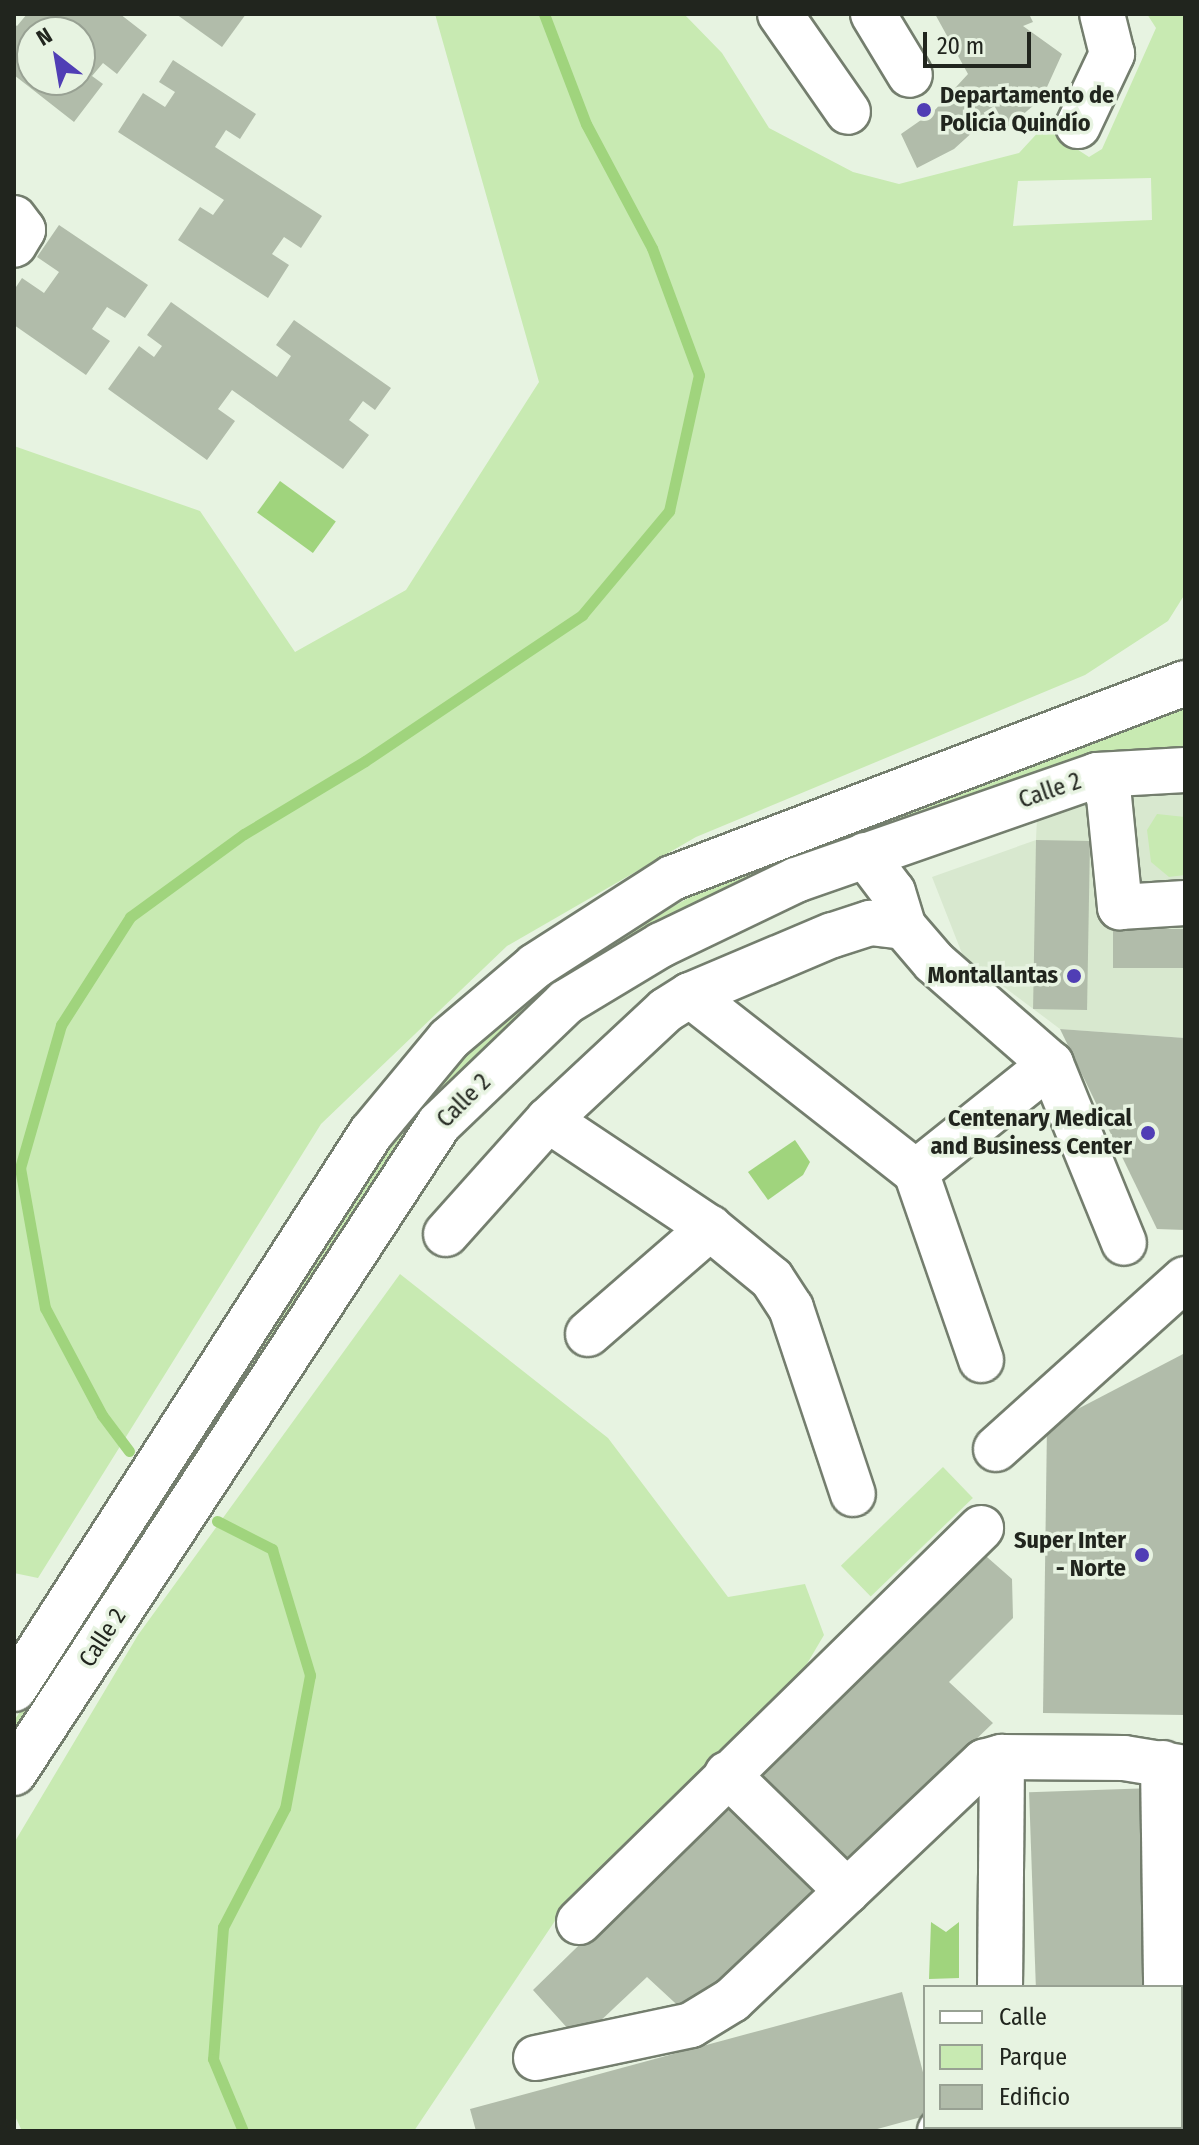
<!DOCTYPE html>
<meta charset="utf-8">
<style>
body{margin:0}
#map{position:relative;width:1199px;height:2145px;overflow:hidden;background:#e7f3e1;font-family:"Fira Sans Condensed",sans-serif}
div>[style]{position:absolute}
.built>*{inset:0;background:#d8e8cf}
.green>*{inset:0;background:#c8eab2;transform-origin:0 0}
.water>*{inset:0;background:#a0d47d;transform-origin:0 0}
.stream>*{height:11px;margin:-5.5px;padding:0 5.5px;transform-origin:5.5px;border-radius:5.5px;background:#a0d47d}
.building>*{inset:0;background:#b1bcaa;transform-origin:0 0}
.roads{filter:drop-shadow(2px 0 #747e6e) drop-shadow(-2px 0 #747e6e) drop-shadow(0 2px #747e6e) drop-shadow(0 -2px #747e6e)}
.minor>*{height:44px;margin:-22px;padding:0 22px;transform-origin:22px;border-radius:22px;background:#fff}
.major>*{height:44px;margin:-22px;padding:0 22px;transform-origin:22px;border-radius:22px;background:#fff}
.dots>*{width:22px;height:22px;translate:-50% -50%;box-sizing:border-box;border:4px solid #e7f3e1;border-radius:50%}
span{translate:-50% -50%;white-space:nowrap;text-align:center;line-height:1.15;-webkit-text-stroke:7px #e7f3e1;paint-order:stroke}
.poi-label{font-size:24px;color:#21251e;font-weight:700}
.left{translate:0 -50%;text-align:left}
.right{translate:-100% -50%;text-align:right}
.street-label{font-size:24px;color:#21251e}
.frame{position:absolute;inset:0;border:16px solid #21251e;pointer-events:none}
.legend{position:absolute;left:923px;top:1985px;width:260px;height:144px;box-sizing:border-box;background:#e7f3e1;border:2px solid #98a193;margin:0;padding:10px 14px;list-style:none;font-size:24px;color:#21251e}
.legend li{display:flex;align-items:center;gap:16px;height:40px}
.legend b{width:40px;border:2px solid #98a193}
.north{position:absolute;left:16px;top:16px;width:80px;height:80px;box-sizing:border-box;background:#e7f3e1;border:2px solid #98a193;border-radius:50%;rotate:329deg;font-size:22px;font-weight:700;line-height:32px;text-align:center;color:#21251e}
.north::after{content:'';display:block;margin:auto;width:28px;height:36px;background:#503eb5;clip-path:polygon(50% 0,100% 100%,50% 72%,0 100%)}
.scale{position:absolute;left:923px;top:32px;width:108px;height:36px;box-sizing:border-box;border:4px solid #21251e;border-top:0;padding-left:10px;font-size:24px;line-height:28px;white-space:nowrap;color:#21251e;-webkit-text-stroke:6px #e7f3e1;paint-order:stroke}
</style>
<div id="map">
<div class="built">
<i style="clip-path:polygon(1138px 791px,1185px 792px,1185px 1038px,1060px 1029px,963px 956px,932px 877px,1036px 840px,1037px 817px)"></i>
</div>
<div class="green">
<i style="clip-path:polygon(evenodd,435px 14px,684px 14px,722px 53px,769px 128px,853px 172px,899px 184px,1019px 153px,1043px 127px,1089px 157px,1102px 149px,1156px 28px,1147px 14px,1185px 14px,1185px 594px,1168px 621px,1085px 675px,696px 837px,507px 946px,321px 1124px,38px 1578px,14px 1573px,14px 446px,200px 511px,295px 652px,406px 590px,539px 382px,435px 14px,1151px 178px,1152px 220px,1013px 226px,1018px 181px,1151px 178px)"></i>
<i style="clip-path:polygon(1185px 704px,1185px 750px,779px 871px,422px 1113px,14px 1737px,14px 1721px,386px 1144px,459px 1059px,566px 967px,699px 892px)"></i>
<i style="clip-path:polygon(1157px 814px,1185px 817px,1185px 875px,1169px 877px,1151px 862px,1147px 830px)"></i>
<i style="clip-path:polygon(400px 1274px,608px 1438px,728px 1597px,805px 1584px,824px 1635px,801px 1674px,571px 1897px,414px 2131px,22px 2131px,14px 2114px,14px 1843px,138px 1635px)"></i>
<i style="left:943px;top:1467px;width:43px;height:142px;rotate:46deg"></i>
</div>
<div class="water">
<i style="left:280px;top:481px;width:69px;height:39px;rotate:36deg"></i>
<i style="clip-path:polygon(795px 1140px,810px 1162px,803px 1175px,768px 1200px,748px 1172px)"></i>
<i style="clip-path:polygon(931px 1922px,946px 1932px,959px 1922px,959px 1978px,929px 1979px)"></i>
</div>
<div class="stream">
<i style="left:129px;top:1451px;width:45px;rotate:-126.9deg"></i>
<i style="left:102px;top:1415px;width:121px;rotate:-118deg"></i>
<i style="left:45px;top:1308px;width:142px;rotate:-100.1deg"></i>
<i style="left:20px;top:1168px;width:149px;rotate:-74deg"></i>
<i style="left:61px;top:1025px;width:128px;rotate:-57.4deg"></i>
<i style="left:130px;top:917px;width:141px;rotate:-36.1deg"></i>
<i style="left:244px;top:834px;width:141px;rotate:-31.1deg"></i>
<i style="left:365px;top:761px;width:262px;rotate:-33.9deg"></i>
<i style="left:582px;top:615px;width:136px;rotate:-50.1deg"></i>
<i style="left:669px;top:511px;width:139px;rotate:-77.6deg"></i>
<i style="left:699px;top:375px;width:135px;rotate:-110.3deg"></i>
<i style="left:652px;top:248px;width:140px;rotate:-118deg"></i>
<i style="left:586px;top:124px;width:118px;rotate:-110.9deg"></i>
<i style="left:217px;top:1521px;width:62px;rotate:27deg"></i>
<i style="left:272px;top:1549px;width:132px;rotate:73.2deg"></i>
<i style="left:310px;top:1675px;width:135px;rotate:100.6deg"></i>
<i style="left:285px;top:1808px;width:134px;rotate:117.5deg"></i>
<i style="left:223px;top:1927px;width:132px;rotate:94.3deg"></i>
<i style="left:213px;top:2059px;width:78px;rotate:67.4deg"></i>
</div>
<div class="building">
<i style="clip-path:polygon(evenodd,27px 14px,120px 14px,147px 35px,117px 74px,103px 63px,92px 76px,103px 84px,74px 122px,14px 75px,14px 24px,17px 26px,27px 14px,32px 32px,80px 32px,80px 80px,32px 80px,32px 32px)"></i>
<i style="clip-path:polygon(176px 14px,246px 14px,222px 47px)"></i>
<i style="clip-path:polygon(935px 14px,1029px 14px,1033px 22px,1023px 26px,1062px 54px,1042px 98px,1004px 131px,986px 120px,954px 149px,917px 168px,901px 134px,934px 111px,968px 74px)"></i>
<i style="clip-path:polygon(173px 60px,256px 114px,240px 139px,226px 130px,215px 147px,322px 216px,301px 248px,284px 237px,272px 254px,289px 265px,268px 298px,178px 240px,200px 207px,213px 215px,224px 200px,118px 132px,143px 93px,165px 107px,175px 92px,159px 82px)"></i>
<i style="clip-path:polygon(59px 225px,148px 285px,125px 318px,107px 307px,92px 329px,110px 341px,86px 375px,14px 325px,14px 290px,22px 278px,44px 293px,59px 272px,37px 257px)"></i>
<i style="clip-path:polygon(171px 302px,277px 377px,291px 356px,276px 345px,294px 320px,391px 388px,375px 410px,363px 401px,349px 420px,369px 435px,343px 469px,232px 390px,218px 409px,235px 421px,207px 460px,108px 389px,139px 346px,154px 357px,162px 346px,147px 335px)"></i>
<i style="left:1036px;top:840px;width:54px;height:169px;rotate:1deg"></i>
<i style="left:1113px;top:929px;width:72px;height:39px"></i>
<i style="clip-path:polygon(1060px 1029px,1185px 1038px,1185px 1230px,1157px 1229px)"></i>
<i style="clip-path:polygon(1185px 1353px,1185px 1715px,1043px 1713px,1047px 1425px)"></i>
<i style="clip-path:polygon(979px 1550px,1012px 1579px,1013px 1618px,949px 1682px,993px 1723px,845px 1865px,749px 1772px)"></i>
<i style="left:1154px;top:1788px;width:199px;height:125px;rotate:88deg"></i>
<i style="clip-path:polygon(731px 1797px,825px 1886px,687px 2014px,647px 1977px,579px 2041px,533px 1990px)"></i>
<i style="clip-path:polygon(902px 1992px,925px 2080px,925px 2116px,870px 2131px,476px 2131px,470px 2109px)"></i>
</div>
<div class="roads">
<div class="minor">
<i style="left:780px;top:14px;width:119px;rotate:55.2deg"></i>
<i style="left:873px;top:14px;width:71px;rotate:58.8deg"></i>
<i style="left:1078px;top:126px;width:80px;rotate:-64.7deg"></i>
<i style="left:1112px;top:54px;width:41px;rotate:-104deg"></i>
<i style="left:14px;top:218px;width:15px;rotate:53deg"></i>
<i style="left:23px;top:230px;width:17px;rotate:121deg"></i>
<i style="left:1097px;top:775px;width:25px;rotate:61deg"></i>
<i style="left:1109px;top:797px;width:111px;rotate:84.3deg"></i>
<i style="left:1120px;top:907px;width:65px;rotate:-3.5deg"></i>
<i style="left:865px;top:855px;width:46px;rotate:52.9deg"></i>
<i style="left:893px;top:892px;width:37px;rotate:73deg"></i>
<i style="left:904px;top:927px;width:46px;rotate:49.4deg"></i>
<i style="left:934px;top:962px;width:155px;rotate:41.1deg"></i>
<i style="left:1051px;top:1064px;width:193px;rotate:67.8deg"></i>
<i style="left:904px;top:927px;width:34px;rotate:-173deg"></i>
<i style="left:870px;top:923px;width:40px;rotate:162deg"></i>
<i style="left:832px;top:935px;width:154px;rotate:157.1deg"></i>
<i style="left:690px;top:995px;width:287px;rotate:38.1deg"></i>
<i style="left:916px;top:1172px;width:173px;rotate:-38.7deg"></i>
<i style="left:690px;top:995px;width:28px;rotate:148deg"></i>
<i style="left:666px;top:1010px;width:161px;rotate:137deg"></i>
<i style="left:548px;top:1120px;width:195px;rotate:33.7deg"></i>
<i style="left:710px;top:1228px;width:80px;rotate:39.4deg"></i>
<i style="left:772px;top:1279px;width:35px;rotate:57deg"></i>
<i style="left:791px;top:1308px;width:196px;rotate:71.6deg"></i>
<i style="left:916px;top:1172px;width:199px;rotate:70.9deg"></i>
<i style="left:446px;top:1234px;width:153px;rotate:-48.2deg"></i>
<i style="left:588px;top:1334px;width:162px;rotate:-41deg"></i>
<i style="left:996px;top:1449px;width:254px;rotate:-42deg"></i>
<i style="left:1163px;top:1763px;width:224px;rotate:89.2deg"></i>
<i style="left:727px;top:1774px;width:168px;rotate:44.3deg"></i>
<i style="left:579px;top:1922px;width:563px;rotate:-44.42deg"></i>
<i style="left:1000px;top:1987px;width:230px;rotate:-89.5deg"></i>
<i style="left:536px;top:2058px;width:158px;rotate:-12deg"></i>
<i style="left:691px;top:2025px;width:48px;rotate:-31.4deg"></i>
<i style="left:732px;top:2000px;width:347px;rotate:-43.4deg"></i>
<i style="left:984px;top:1762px;width:19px;rotate:-16deg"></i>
<i style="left:1002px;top:1757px;width:122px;rotate:0.5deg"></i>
<i style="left:1124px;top:1758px;width:62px;rotate:9.3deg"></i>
<i style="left:940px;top:2131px;width:16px;rotate:-15deg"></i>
</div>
<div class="major">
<i style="left:14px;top:1689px;width:661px;rotate:-57.3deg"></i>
<i style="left:371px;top:1133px;width:122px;rotate:-50.3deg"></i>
<i style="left:449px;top:1039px;width:113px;rotate:-40.3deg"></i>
<i style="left:535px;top:966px;width:163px;rotate:-32.7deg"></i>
<i style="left:672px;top:878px;width:549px;rotate:-20.81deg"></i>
<i style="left:14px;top:1773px;width:776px;rotate:-56.78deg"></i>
<i style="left:439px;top:1124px;width:176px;rotate:-43.8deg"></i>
<i style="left:566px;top:1002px;width:111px;rotate:-31deg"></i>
<i style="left:661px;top:945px;width:150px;rotate:-25.7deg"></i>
<i style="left:796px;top:880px;width:319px;rotate:-19.2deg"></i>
<i style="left:1097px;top:775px;width:88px;rotate:-3.3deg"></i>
</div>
</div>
<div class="dots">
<i style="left:924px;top:110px;background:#503eb5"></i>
<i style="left:1074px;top:976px;background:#503eb5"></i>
<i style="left:1148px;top:1133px;background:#503eb5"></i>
<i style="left:1142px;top:1555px;background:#503eb5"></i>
</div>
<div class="poi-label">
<span class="left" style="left:940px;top:110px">Departamento de<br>Policía Quindío</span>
<span class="right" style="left:1058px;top:976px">Montallantas</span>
<span class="right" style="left:1132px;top:1133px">Centenary Medical<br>and Business Center</span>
<span class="right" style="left:1126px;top:1555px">Super Inter<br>- Norte</span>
</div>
<div class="street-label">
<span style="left:1050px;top:791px;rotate:-19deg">Calle 2</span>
<span style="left:464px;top:1101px;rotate:-45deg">Calle 2</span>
<span style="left:103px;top:1638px;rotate:-57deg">Calle 2</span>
</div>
<div class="frame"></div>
<ul class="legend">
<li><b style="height:10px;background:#fff"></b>Calle</li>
<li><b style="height:22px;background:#c8eab2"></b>Parque</li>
<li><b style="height:22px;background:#b1bcaa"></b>Edificio</li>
</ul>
<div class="north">N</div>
<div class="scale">20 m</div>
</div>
